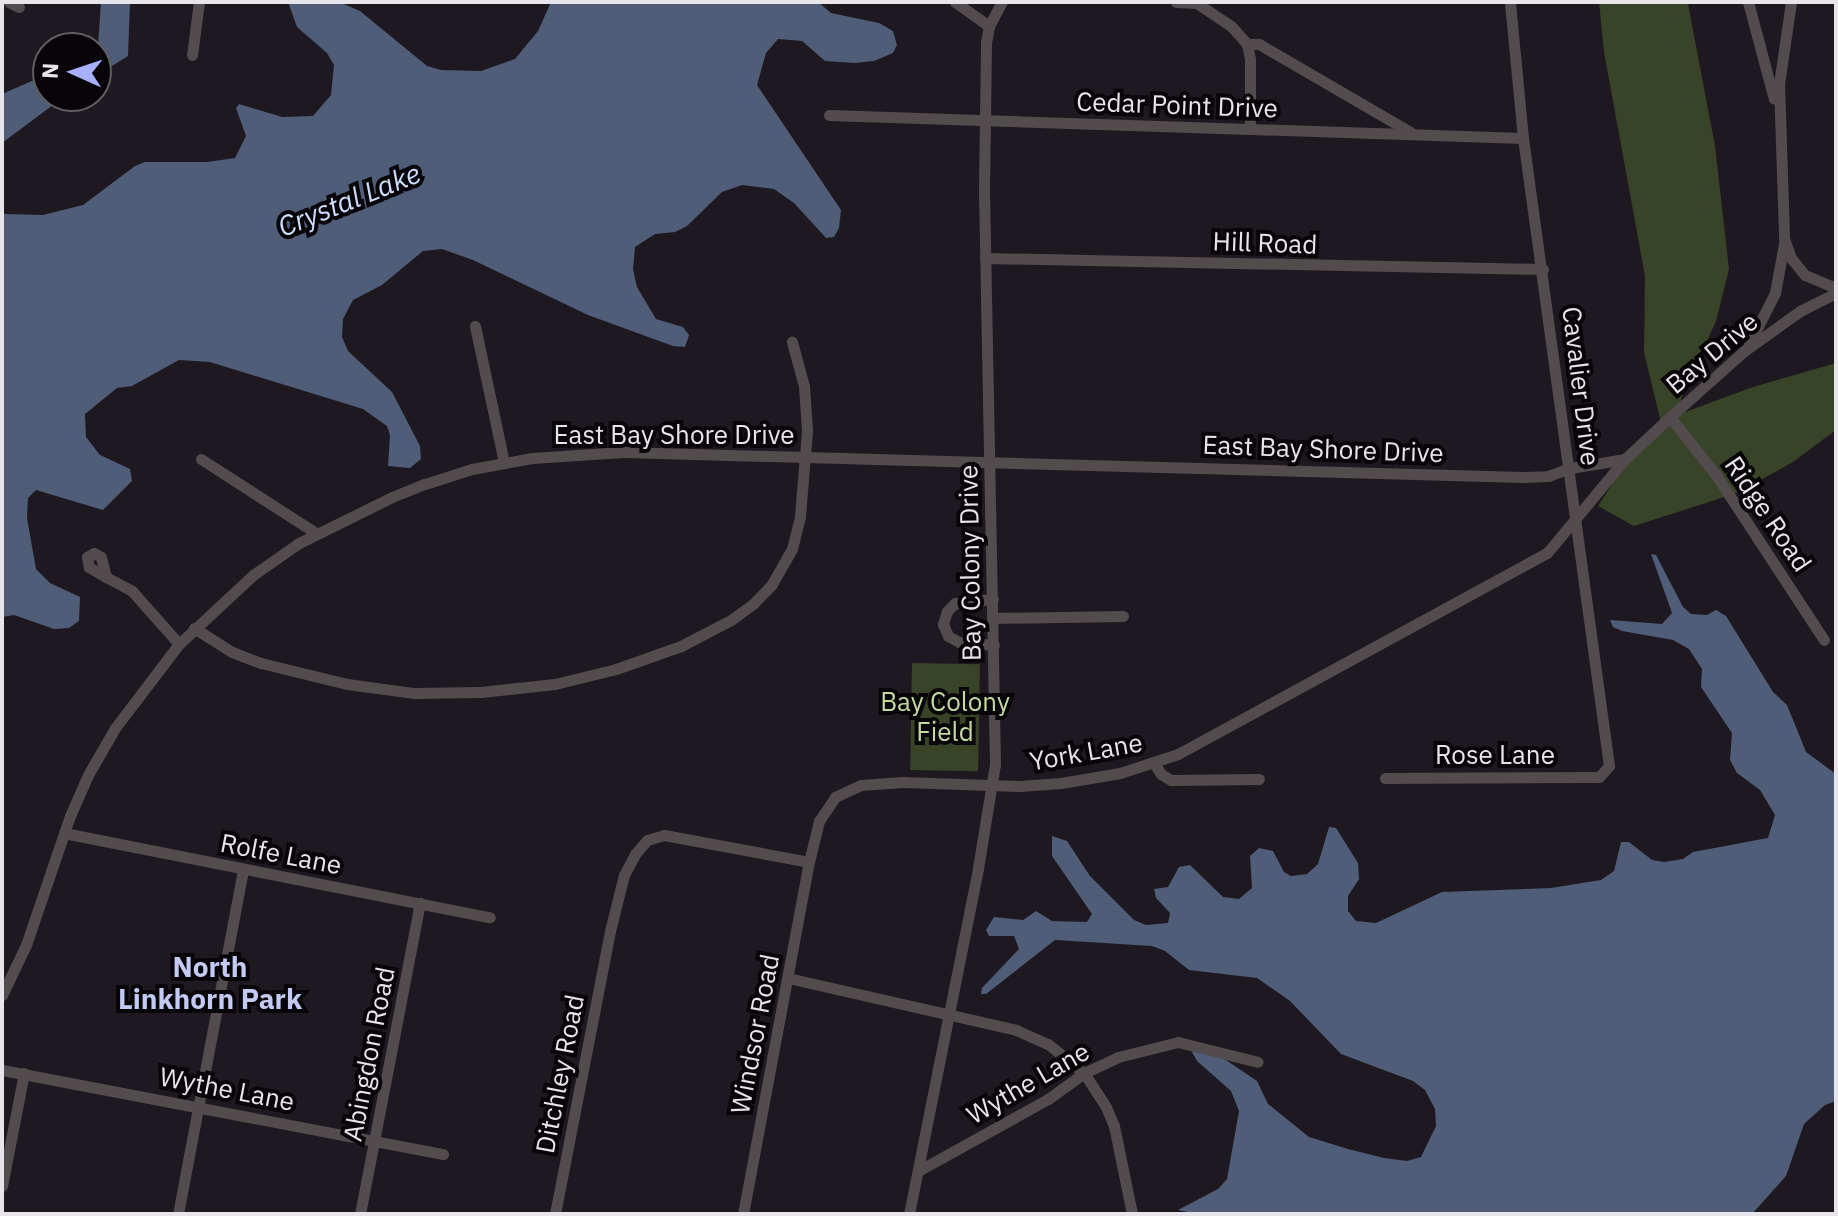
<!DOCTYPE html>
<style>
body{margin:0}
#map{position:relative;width:1838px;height:1216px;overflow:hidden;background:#1e1921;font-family:"IBM Plex Sans",sans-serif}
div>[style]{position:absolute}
.green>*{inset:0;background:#384327;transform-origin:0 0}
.water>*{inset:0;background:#4f5d78}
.minor>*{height:11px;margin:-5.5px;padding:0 5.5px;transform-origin:5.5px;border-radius:5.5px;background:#524c4e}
span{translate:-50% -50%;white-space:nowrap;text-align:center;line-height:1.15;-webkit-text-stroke:8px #070508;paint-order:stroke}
.street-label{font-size:26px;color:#e7e4ea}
.park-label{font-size:26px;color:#c2d9a1}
.water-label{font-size:28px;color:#cedefd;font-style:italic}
.neighbourhood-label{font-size:28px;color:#c4caf4;font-weight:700}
.frame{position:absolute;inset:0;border:4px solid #e7e4ea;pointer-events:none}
.north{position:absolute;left:32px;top:32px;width:80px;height:80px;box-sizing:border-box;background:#070508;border:2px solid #615e62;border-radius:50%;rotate:273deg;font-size:22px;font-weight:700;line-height:32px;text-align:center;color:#e7e4ea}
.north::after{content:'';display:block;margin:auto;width:28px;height:36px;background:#a8b0fc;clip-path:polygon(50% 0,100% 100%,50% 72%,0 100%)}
</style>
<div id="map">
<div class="green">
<i style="clip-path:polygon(1599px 2px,1688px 4px,1715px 146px,1729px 269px,1716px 321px,1681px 399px,1685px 412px,1753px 387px,1836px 363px,1836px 430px,1793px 462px,1737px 493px,1634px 526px,1598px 506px,1624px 466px,1663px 431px,1644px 352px,1645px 276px,1604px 52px)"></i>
<i style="left:912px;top:663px;width:68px;height:107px;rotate:1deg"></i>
</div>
<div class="water">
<i style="clip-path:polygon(101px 2px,130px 2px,128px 56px,96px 76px)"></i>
<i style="clip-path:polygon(288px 2px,339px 2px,360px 11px,427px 66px,441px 70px,481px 71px,515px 59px,538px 31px,551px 2px,818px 2px,831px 13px,879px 23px,893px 31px,897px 45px,893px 53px,874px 61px,855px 63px,825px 61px,802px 41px,778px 39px,766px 53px,757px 85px,841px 210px,839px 228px,834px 237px,826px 238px,794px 203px,774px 189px,742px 185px,722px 192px,687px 226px,675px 232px,655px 234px,635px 247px,633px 269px,637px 287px,656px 319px,683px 327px,689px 335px,685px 347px,673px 346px,588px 315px,473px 260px,442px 249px,423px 251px,382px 285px,353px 300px,343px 319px,342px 337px,348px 351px,392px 392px,420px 446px,421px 459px,410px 468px,388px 466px,390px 435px,387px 426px,363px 409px,210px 362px,179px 360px,132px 386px,117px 388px,85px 414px,86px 437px,100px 455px,130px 469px,132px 481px,103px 510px,36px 490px,28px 498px,27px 518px,36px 569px,50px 583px,80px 597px,79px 621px,69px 628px,54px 629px,14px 615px,2px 617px,2px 211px,5px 214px,43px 215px,83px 205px,135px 166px,145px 162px,207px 162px,235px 158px,246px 136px,236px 108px,239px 104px,282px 117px,313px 116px,331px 95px,334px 65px,327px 53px,297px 27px)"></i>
<i style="clip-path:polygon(48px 74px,48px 96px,65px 96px,2px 143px,2px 94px)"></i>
<i style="clip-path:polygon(1651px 554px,1656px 555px,1683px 607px,1691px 614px,1707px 615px,1716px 610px,1726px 616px,1773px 692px,1787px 705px,1806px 752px,1836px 774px,1836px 1101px,1825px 1105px,1804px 1124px,1786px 1176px,1752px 1214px,1197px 1214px,1178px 1210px,1218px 1189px,1227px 1179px,1239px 1111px,1231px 1091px,1197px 1061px,1192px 1052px,1198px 1048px,1214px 1052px,1257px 1081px,1268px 1104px,1309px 1137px,1348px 1149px,1384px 1158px,1407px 1161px,1421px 1157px,1436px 1126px,1435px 1109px,1425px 1090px,1413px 1081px,1341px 1054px,1290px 1001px,1257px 978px,1189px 970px,1165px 951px,1152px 946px,1055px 940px,986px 994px,981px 994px,982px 988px,1019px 949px,1014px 936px,989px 936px,986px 930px,994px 917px,1023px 920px,1036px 911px,1052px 921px,1087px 922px,1092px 914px,1052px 856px,1052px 836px,1067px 841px,1090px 876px,1134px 920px,1146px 925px,1168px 923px,1170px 913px,1156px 898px,1154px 889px,1168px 887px,1179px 867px,1190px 865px,1223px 897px,1239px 899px,1252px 888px,1250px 856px,1259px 848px,1273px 851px,1284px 872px,1291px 876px,1307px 874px,1318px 864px,1329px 827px,1336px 828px,1358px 863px,1359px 879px,1348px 896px,1348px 911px,1356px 921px,1376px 923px,1442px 892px,1551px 888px,1601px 880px,1614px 871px,1621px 842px,1629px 842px,1652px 860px,1664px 862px,1683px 859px,1693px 852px,1768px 838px,1775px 815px,1760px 790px,1737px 773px,1730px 760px,1732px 733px,1701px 687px,1702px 669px,1689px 649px,1673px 640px,1622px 631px,1613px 627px,1610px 620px,1662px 624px,1672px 613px)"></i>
</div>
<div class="minor">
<i style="left:9px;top:2px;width:11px;rotate:27deg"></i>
<i style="left:955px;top:2px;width:42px;rotate:35.2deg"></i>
<i style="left:1176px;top:2px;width:20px;rotate:3deg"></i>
<i style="left:1195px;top:2px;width:43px;rotate:33.7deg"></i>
<i style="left:1231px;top:26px;width:24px;rotate:48deg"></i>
<i style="left:1247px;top:44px;width:15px;rotate:79deg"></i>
<i style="left:1250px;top:59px;width:70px;rotate:90deg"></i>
<i style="left:1748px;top:2px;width:100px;rotate:75deg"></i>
<i style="left:1791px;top:2px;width:83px;rotate:98.3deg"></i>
<i style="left:1779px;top:84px;width:154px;rotate:88.1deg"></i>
<i style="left:1784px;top:238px;width:21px;rotate:71deg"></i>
<i style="left:1791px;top:258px;width:22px;rotate:51deg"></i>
<i style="left:1805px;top:275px;width:34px;rotate:23deg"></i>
<i style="left:1247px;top:44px;width:12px"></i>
<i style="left:1259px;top:44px;width:175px;rotate:30.2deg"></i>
<i style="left:192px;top:55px;width:53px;rotate:-82.5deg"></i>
<i style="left:829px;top:115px;width:694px;rotate:1.9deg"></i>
<i style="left:985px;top:258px;width:558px;rotate:1.13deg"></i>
<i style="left:475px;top:326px;width:140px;rotate:78deg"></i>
<i style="left:1749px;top:344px;width:57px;rotate:-63deg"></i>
<i style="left:1775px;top:293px;width:50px;rotate:-79.6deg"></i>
<i style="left:1670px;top:417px;width:74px;rotate:51.6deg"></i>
<i style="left:1716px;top:475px;width:197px;rotate:56.8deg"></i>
<i style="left:201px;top:459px;width:137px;rotate:32.8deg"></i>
<i style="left:94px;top:553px;width:8px;rotate:30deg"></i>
<i style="left:101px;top:557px;width:21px;rotate:76deg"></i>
<i style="left:106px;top:577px;width:20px;rotate:-150deg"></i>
<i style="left:89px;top:567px;width:10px;rotate:-101deg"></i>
<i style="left:87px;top:557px;width:8px;rotate:-30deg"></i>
<i style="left:106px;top:577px;width:30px;rotate:28deg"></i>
<i style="left:132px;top:591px;width:71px;rotate:48.4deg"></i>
<i style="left:993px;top:599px;width:38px;rotate:174deg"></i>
<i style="left:955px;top:603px;width:11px;rotate:135deg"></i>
<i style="left:947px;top:611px;width:14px;rotate:107deg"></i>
<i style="left:943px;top:624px;width:13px;rotate:67deg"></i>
<i style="left:948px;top:636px;width:13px;rotate:29deg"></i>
<i style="left:959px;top:642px;width:35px;rotate:5deg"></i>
<i style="left:993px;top:618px;width:130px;rotate:-0.9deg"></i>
<i style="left:194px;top:628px;width:45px;rotate:32.3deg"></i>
<i style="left:232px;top:652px;width:31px;rotate:21deg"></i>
<i style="left:261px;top:663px;width:89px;rotate:13.7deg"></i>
<i style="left:347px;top:684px;width:68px;rotate:7.7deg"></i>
<i style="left:414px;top:693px;width:67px;rotate:-0.9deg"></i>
<i style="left:481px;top:692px;width:74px;rotate:-6.2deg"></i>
<i style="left:555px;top:684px;width:63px;rotate:-13.8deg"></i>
<i style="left:616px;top:669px;width:69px;rotate:-19.5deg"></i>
<i style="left:681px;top:646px;width:56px;rotate:-27.5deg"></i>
<i style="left:731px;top:620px;width:27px;rotate:-36deg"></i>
<i style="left:753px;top:604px;width:28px;rotate:-46deg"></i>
<i style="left:772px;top:584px;width:40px;rotate:-60.3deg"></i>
<i style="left:792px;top:549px;width:34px;rotate:-76deg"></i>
<i style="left:800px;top:516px;width:85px;rotate:-85.3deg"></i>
<i style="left:807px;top:431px;width:45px;rotate:-93.8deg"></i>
<i style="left:804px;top:386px;width:46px;rotate:-105.3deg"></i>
<i style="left:1154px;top:763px;width:13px;rotate:58deg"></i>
<i style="left:1161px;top:774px;width:12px;rotate:31deg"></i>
<i style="left:1171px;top:780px;width:88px;rotate:-0.7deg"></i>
<i style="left:1385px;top:778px;width:214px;rotate:-0.3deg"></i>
<i style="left:1599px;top:777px;width:15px;rotate:-48deg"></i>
<i style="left:1609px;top:766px;width:634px;rotate:-97.8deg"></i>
<i style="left:1523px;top:138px;width:137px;rotate:-95.5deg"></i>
<i style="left:64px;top:833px;width:434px;rotate:11.2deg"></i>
<i style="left:788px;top:978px;width:234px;rotate:12.8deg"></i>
<i style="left:1016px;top:1030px;width:35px;rotate:24deg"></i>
<i style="left:1048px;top:1044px;width:46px;rotate:38.9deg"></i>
<i style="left:1084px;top:1073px;width:40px;rotate:57.1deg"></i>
<i style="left:1106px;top:1107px;width:21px;rotate:67deg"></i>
<i style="left:1114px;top:1126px;width:90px;rotate:78.4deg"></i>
<i style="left:2px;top:995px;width:55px;rotate:-64.4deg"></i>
<i style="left:26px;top:945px;width:136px;rotate:-71.2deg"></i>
<i style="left:70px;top:816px;width:45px;rotate:-66.3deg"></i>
<i style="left:88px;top:775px;width:54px;rotate:-60.1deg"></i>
<i style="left:115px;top:728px;width:106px;rotate:-52.7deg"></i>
<i style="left:179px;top:644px;width:101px;rotate:-43deg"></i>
<i style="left:253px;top:575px;width:56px;rotate:-34.8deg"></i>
<i style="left:299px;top:543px;width:104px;rotate:-26.3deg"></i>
<i style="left:392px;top:497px;width:35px;rotate:-22deg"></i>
<i style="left:425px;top:484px;width:49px;rotate:-17.7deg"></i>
<i style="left:472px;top:469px;width:61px;rotate:-10.4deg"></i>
<i style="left:532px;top:458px;width:91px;rotate:-3.8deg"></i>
<i style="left:623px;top:452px;width:900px;rotate:1.59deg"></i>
<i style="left:1523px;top:477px;width:25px;rotate:-2deg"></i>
<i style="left:1548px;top:476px;width:23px;rotate:-20deg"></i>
<i style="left:1570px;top:468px;width:56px;rotate:-9.3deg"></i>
<i style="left:2px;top:1070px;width:449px;rotate:10.8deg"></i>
<i style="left:918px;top:1171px;width:149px;rotate:-29deg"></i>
<i style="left:1048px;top:1099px;width:44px;rotate:-35.8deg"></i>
<i style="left:1084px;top:1073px;width:38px;rotate:-25deg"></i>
<i style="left:1118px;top:1057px;width:62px;rotate:-14deg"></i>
<i style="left:1178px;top:1042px;width:82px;rotate:14deg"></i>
<i style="left:2px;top:1186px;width:115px;rotate:-79deg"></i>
<i style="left:178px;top:1214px;width:351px;rotate:-79.3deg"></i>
<i style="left:360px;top:1214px;width:317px;rotate:-79.1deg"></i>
<i style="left:555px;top:1214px;width:288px;rotate:-79deg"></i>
<i style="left:610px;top:931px;width:58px;rotate:-76deg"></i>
<i style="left:624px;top:875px;width:24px;rotate:-62deg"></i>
<i style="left:635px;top:854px;width:18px;rotate:-49deg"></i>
<i style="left:647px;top:840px;width:18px;rotate:-16deg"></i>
<i style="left:664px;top:835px;width:147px;rotate:10.5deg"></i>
<i style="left:743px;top:1214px;width:358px;rotate:-79.4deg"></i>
<i style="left:809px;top:862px;width:42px;rotate:-76.3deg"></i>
<i style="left:819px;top:821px;width:29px;rotate:-56deg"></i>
<i style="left:835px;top:797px;width:29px;rotate:-25deg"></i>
<i style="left:861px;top:785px;width:42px;rotate:-4.1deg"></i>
<i style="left:903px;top:782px;width:117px;rotate:2deg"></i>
<i style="left:1020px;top:786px;width:41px;rotate:-4.2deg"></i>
<i style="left:1061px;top:783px;width:60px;rotate:-9.6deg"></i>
<i style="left:1120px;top:773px;width:61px;rotate:-18.1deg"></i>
<i style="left:1178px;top:754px;width:420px;rotate:-28.6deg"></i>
<i style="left:1547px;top:553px;width:124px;rotate:-50.3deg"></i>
<i style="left:1626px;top:458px;width:60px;rotate:-43deg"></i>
<i style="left:1670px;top:417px;width:99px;rotate:-41.7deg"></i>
<i style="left:1744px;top:351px;width:69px;rotate:-35.5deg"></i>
<i style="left:1800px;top:311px;width:40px;rotate:-26.6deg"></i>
<i style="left:909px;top:1214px;width:353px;rotate:-78.7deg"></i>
<i style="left:978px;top:868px;width:105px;rotate:-80.7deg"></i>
<i style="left:995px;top:764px;width:575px;rotate:-91.1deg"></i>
<i style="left:984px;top:189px;width:146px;rotate:-89.2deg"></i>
<i style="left:986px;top:43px;width:17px;rotate:-80deg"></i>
<i style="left:989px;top:26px;width:27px;rotate:-62deg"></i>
</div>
<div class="street-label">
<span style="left:1177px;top:105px;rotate:2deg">Cedar Point Drive</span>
<span style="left:1265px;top:243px;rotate:2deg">Hill Road</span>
<span style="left:1712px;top:353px;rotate:-40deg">Bay Drive</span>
<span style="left:1581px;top:386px;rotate:83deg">Cavalier Drive</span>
<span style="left:674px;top:435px">East Bay Shore Drive</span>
<span style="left:1323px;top:449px;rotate:2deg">East Bay Shore Drive</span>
<span style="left:1768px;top:514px;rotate:56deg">Ridge Road</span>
<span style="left:970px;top:563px;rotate:-91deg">Bay Colony Drive</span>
<span style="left:1086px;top:752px;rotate:-10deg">York Lane</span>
<span style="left:1495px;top:755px">Rose Lane</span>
<span style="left:281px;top:854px;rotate:11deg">Rolfe Lane</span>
<span style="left:755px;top:1034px;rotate:-79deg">Windsor Road</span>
<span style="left:369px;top:1054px;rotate:-79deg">Abingdon Road</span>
<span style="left:560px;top:1074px;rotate:-79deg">Ditchley Road</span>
<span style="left:1028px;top:1083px;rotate:-30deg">Wythe Lane</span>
<span style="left:227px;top:1089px;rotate:11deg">Wythe Lane</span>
</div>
<div class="park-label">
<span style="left:945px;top:717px">Bay Colony<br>Field</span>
</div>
<div class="water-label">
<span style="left:349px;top:200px;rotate:-22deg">Crystal Lake</span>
</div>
<div class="neighbourhood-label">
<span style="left:210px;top:983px">North<br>Linkhorn Park</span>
</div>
<div class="frame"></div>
<div class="north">N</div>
</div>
